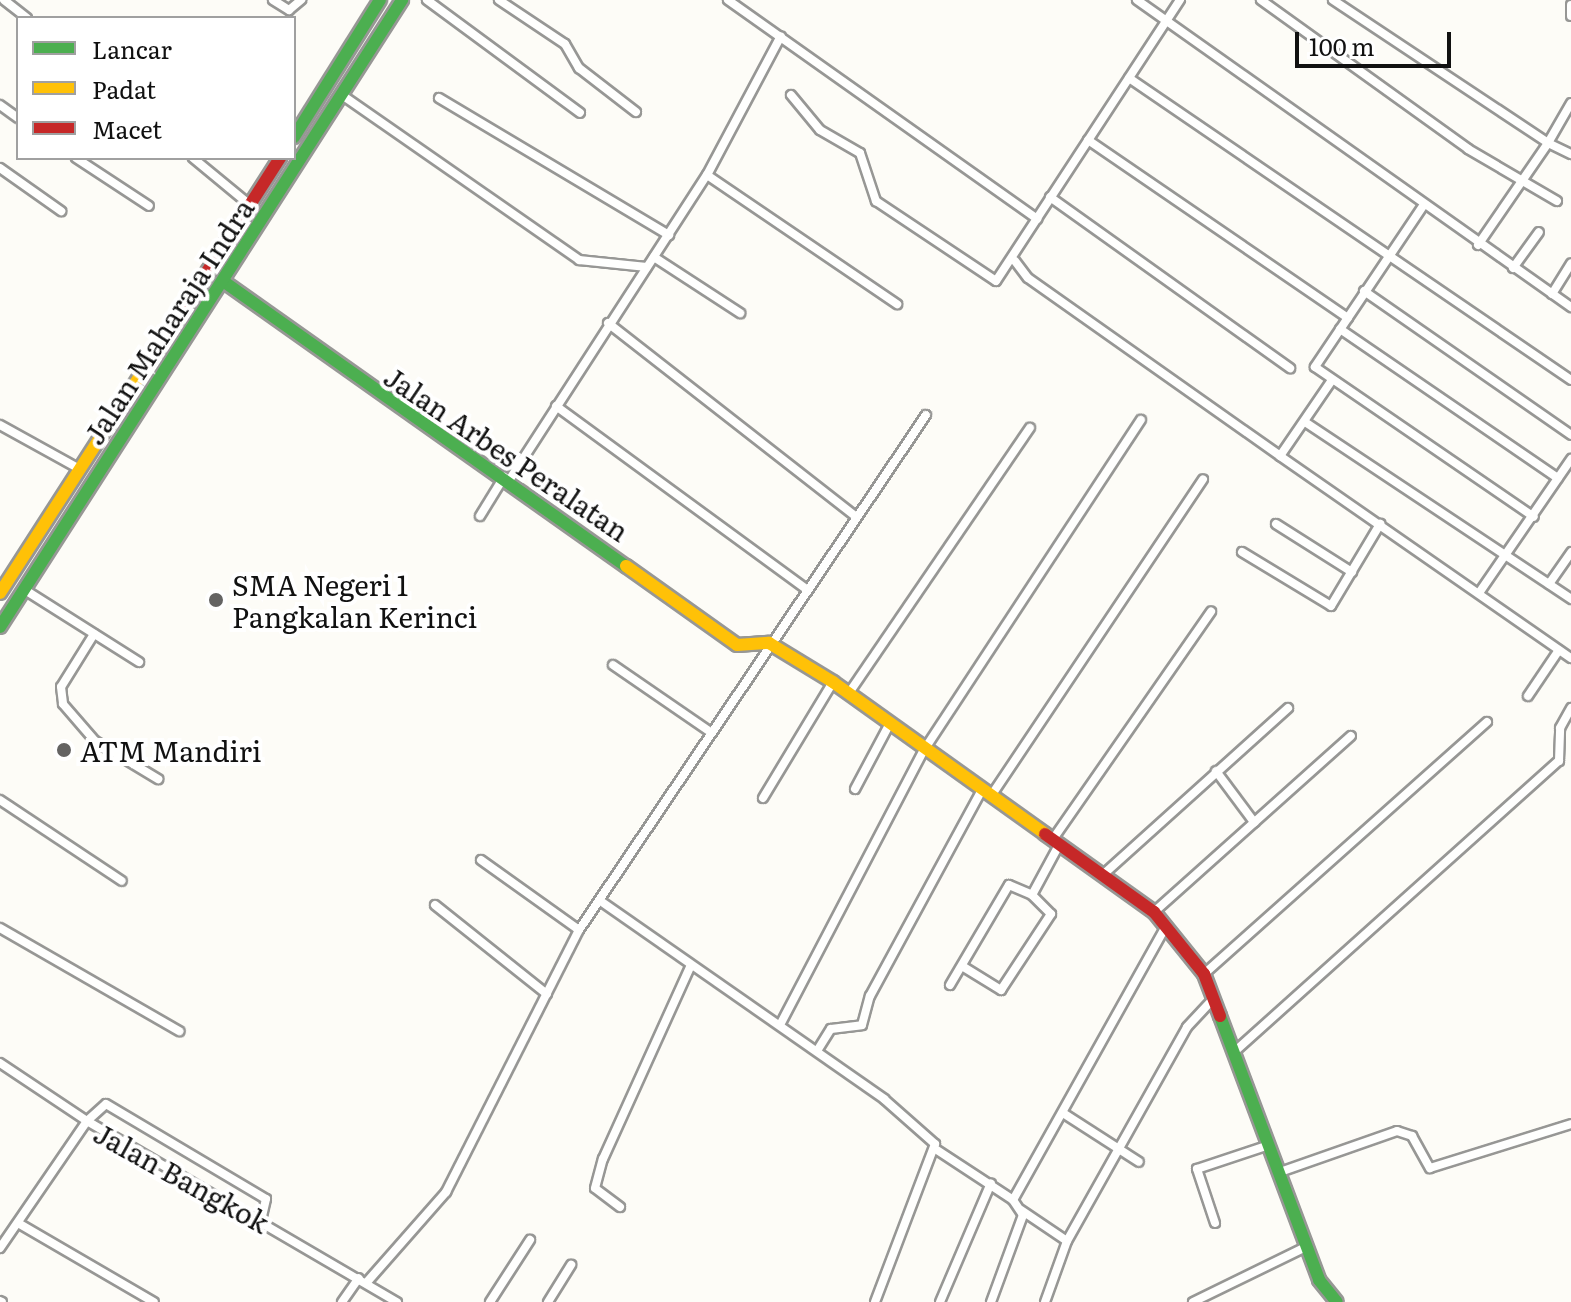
<!DOCTYPE html>
<style>
body{margin:0}
#map{position:relative;width:1571px;height:1302px;overflow:hidden;background:#fdfcf7;font-family:Literata,serif}
div>[style]{position:absolute}
.roads{filter:drop-shadow(2px 0 #979795) drop-shadow(-2px 0 #979795) drop-shadow(0 2px #979795) drop-shadow(0 -2px #979795)}
.street>*{height:8px;margin:-4px;padding:0 4px;transform-origin:4px;border-radius:4px;background:#fffffe}
.fast>*{height:12px;margin:-6px;padding:0 6px;transform-origin:6px;border-radius:6px;background:#4caf50}
.slow>*{height:12px;margin:-6px;padding:0 6px;transform-origin:6px;border-radius:6px;background:#ffc107}
.jam>*{height:12px;margin:-6px;padding:0 6px;transform-origin:6px;border-radius:6px;background:#c62828}
.dots>*{width:22px;height:22px;translate:-50% -50%;box-sizing:border-box;border:4px solid #fff;border-radius:50%}
span{translate:-50% -50%;white-space:nowrap;text-align:center;line-height:1.15;-webkit-text-stroke:8px #fff;paint-order:stroke}
.street-label{font-size:28px;color:#111}
.poi-label{font-size:28px;color:#111}
.left{translate:0 -50%;text-align:left}
.legend{position:absolute;left:16px;top:16px;width:280px;height:144px;box-sizing:border-box;background:#fff;border:2px solid #a0a0a0;margin:0;padding:10px 14px;list-style:none;font-size:24px;color:#111}
.legend li{display:flex;align-items:center;gap:16px;height:40px}
.legend b{width:40px;border:2px solid #a0a0a0}
.scale{position:absolute;left:1295px;top:32px;width:156px;height:36px;box-sizing:border-box;border:4px solid #111;border-top:0;padding-left:10px;font-size:24px;line-height:28px;white-space:nowrap;color:#111;-webkit-text-stroke:6px #fff;paint-order:stroke}
</style>
<div id="map">
<div class="roads">
<div class="street">
<i style="left:4px;top:0;width:29px;rotate:38deg"></i>
<i style="left:273px;top:0;width:19px;rotate:32deg"></i>
<i style="left:289px;top:10px;width:16px;rotate:-40deg"></i>
<i style="left:427px;top:0;width:190px;rotate:36.4deg"></i>
<i style="left:499px;top:0;width:79px;rotate:33.7deg"></i>
<i style="left:565px;top:44px;width:28px;rotate:60deg"></i>
<i style="left:579px;top:68px;width:72px;rotate:37.7deg"></i>
<i style="left:728px;top:0;width:379px;rotate:35.3deg"></i>
<i style="left:1137px;top:0;width:532px;rotate:35.27deg"></i>
<i style="left:1261px;top:0;width:255px;rotate:35.7deg"></i>
<i style="left:1468px;top:149px;width:103px;rotate:30.3deg"></i>
<i style="left:1333px;top:0;width:258px;rotate:33.6deg"></i>
<i style="left:1548px;top:143px;width:46px;rotate:-60.1deg"></i>
<i style="left:1571px;top:5px;width:11px;rotate:90deg"></i>
<i style="left:1129px;top:78px;width:535px;rotate:34.34deg"></i>
<i style="left:342px;top:95px;width:289px;rotate:34.8deg"></i>
<i style="left:579px;top:260px;width:68px;rotate:5.9deg"></i>
<i style="left:791px;top:95px;width:45px;rotate:50.4deg"></i>
<i style="left:820px;top:130px;width:46px;rotate:29.9deg"></i>
<i style="left:860px;top:153px;width:51px;rotate:71.6deg"></i>
<i style="left:876px;top:201px;width:144px;rotate:33.7deg"></i>
<i style="left:996px;top:281px;width:336px;rotate:-56.8deg"></i>
<i style="left:439px;top:98px;width:268px;rotate:30.8deg"></i>
<i style="left:0;top:105px;width:22px;rotate:36deg"></i>
<i style="left:1088px;top:140px;width:315px;rotate:34.4deg"></i>
<i style="left:76px;top:158px;width:87px;rotate:33.3deg"></i>
<i style="left:193px;top:158px;width:74px;rotate:39.5deg"></i>
<i style="left:0;top:168px;width:75px;rotate:35.2deg"></i>
<i style="left:707px;top:175px;width:157px;rotate:-62deg"></i>
<i style="left:1050px;top:197px;width:295px;rotate:35.5deg"></i>
<i style="left:1423px;top:206px;width:194px;rotate:123.9deg"></i>
<i style="left:1315px;top:367px;width:265px;rotate:34.4deg"></i>
<i style="left:1478px;top:245px;width:124px;rotate:-55.5deg"></i>
<i style="left:1548px;top:143px;width:25px;rotate:26deg"></i>
<i style="left:654px;top:257px;width:103px;rotate:33.1deg"></i>
<i style="left:1015px;top:261px;width:21px;rotate:53deg"></i>
<i style="left:1028px;top:278px;width:309px;rotate:35.2deg"></i>
<i style="left:1513px;top:268px;width:44px;rotate:-54.2deg"></i>
<i style="left:1364px;top:291px;width:252px;rotate:34.8deg"></i>
<i style="left:1552px;top:294px;width:36px;rotate:-58deg"></i>
<i style="left:608px;top:323px;width:313px;rotate:38deg"></i>
<i style="left:1340px;top:329px;width:264px;rotate:34.4deg"></i>
<i style="left:1332px;top:380px;width:92px;rotate:124.4deg"></i>
<i style="left:1280px;top:456px;width:354px;rotate:34.8deg"></i>
<i style="left:556px;top:406px;width:310px;rotate:36.2deg"></i>
<i style="left:1305px;top:422px;width:320px;rotate:33.6deg"></i>
<i style="left:0;top:425px;width:89px;rotate:28.9deg"></i>
<i style="left:510px;top:479px;width:362px;rotate:-57.1deg"></i>
<i style="left:707px;top:175px;width:230px;rotate:34.2deg"></i>
<i style="left:480px;top:516px;width:46px;rotate:-58.4deg"></i>
<i style="left:1276px;top:524px;width:90px;rotate:32.3deg"></i>
<i style="left:1242px;top:552px;width:104px;rotate:31.2deg"></i>
<i style="left:1331px;top:606px;width:96px;rotate:-59.1deg"></i>
<i style="left:1549px;top:584px;width:39px;rotate:-55deg"></i>
<i style="left:25px;top:590px;width:135px;rotate:32.3deg"></i>
<i style="left:1479px;top:593px;width:163px;rotate:-55.5deg"></i>
<i style="left:94px;top:634px;width:62px;rotate:121.9deg"></i>
<i style="left:61px;top:687px;width:17px;rotate:83deg"></i>
<i style="left:63px;top:704px;width:49px;rotate:49.1deg"></i>
<i style="left:95px;top:741px;width:74px;rotate:31.1deg"></i>
<i style="left:613px;top:665px;width:116px;rotate:34.5deg"></i>
<i style="left:849px;top:693px;width:321px;rotate:-55.7deg"></i>
<i style="left:1528px;top:696px;width:55px;rotate:-56deg"></i>
<i style="left:1216px;top:771px;width:64px;rotate:53.3deg"></i>
<i style="left:855px;top:789px;width:72px;rotate:-62deg"></i>
<i style="left:991px;top:796px;width:381px;rotate:-56.2deg"></i>
<i style="left:763px;top:798px;width:135px;rotate:-58.9deg"></i>
<i style="left:0;top:800px;width:146px;rotate:33.6deg"></i>
<i style="left:1053px;top:839px;width:277px;rotate:-55.2deg"></i>
<i style="left:481px;top:860px;width:120px;rotate:35.5deg"></i>
<i style="left:1106px;top:872px;width:245px;rotate:-42deg"></i>
<i style="left:602px;top:902px;width:344px;rotate:34.9deg"></i>
<i style="left:884px;top:1099px;width:68px;rotate:41.4deg"></i>
<i style="left:935px;top:1144px;width:169px;rotate:110.8deg"></i>
<i style="left:435px;top:905px;width:143px;rotate:38.5deg"></i>
<i style="left:1154px;top:912px;width:264px;rotate:-41.8deg"></i>
<i style="left:0;top:928px;width:207px;rotate:29.9deg"></i>
<i style="left:962px;top:966px;width:46px;rotate:31.6deg"></i>
<i style="left:1001px;top:990px;width:91px;rotate:-56.7deg"></i>
<i style="left:1051px;top:914px;width:27px;rotate:-135deg"></i>
<i style="left:1032px;top:895px;width:59px;rotate:-61.7deg"></i>
<i style="left:1204px;top:974px;width:379px;rotate:-41.7deg"></i>
<i style="left:950px;top:985px;width:116px;rotate:-59.5deg"></i>
<i style="left:1009px;top:885px;width:25px;rotate:23deg"></i>
<i style="left:780px;top:1025px;width:310px;rotate:-62.4deg"></i>
<i style="left:924px;top:750px;width:395px;rotate:-56.7deg"></i>
<i style="left:817px;top:1051px;width:26px;rotate:-58deg"></i>
<i style="left:831px;top:1029px;width:31px;rotate:-7deg"></i>
<i style="left:862px;top:1025px;width:30px;rotate:-75deg"></i>
<i style="left:870px;top:996px;width:234px;rotate:-61.5deg"></i>
<i style="left:1233px;top:1053px;width:438px;rotate:-41.9deg"></i>
<i style="left:1559px;top:761px;width:33px;rotate:-88deg"></i>
<i style="left:1560px;top:728px;width:23px;rotate:-61deg"></i>
<i style="left:0;top:1063px;width:105px;rotate:33.7deg"></i>
<i style="left:87px;top:1121px;width:25px;rotate:-42deg"></i>
<i style="left:106px;top:1104px;width:186px;rotate:30.7deg"></i>
<i style="left:266px;top:1199px;width:23px;rotate:103deg"></i>
<i style="left:1063px;top:1113px;width:90px;rotate:32.8deg"></i>
<i style="left:937px;top:1150px;width:91px;rotate:33.3deg"></i>
<i style="left:1013px;top:1200px;width:18px;rotate:56deg"></i>
<i style="left:1023px;top:1215px;width:93px;rotate:110.2deg"></i>
<i style="left:1280px;top:1172px;width:124px;rotate:-19.3deg"></i>
<i style="left:1397px;top:1131px;width:16px;rotate:18deg"></i>
<i style="left:1412px;top:1136px;width:37px;rotate:61deg"></i>
<i style="left:1430px;top:1168px;width:148px;rotate:-17.3deg"></i>
<i style="left:1013px;top:1200px;width:314px;rotate:-60.8deg"></i>
<i style="left:620px;top:1207px;width:31px;rotate:-143deg"></i>
<i style="left:595px;top:1188px;width:30px;rotate:-75deg"></i>
<i style="left:603px;top:1159px;width:213px;rotate:-65.6deg"></i>
<i style="left:1021px;top:1210px;width:55px;rotate:34deg"></i>
<i style="left:1067px;top:1241px;width:65px;rotate:109.8deg"></i>
<i style="left:18px;top:1223px;width:157px;rotate:30.2deg"></i>
<i style="left:1215px;top:1223px;width:57px;rotate:-108.4deg"></i>
<i style="left:1197px;top:1169px;width:76px;rotate:-18.4deg"></i>
<i style="left:1067px;top:1241px;width:245px;rotate:-60.7deg"></i>
<i style="left:1187px;top:1027px;width:38px;rotate:-47deg"></i>
<i style="left:0;top:1248px;width:154px;rotate:-55.6deg"></i>
<i style="left:87px;top:1121px;width:359px;rotate:30.3deg"></i>
<i style="left:367px;top:1282px;width:120px;rotate:-48.7deg"></i>
<i style="left:446px;top:1192px;width:294px;rotate:-63.1deg"></i>
<i style="left:579px;top:930px;width:621px;rotate:-56.03deg"></i>
<i style="left:0;top:1301px;width:2px;rotate:27deg"></i>
<i style="left:342px;top:1302px;width:29px;rotate:-55deg"></i>
<i style="left:490px;top:1302px;width:74px;rotate:-57.2deg"></i>
<i style="left:548px;top:1302px;width:44px;rotate:-58.1deg"></i>
<i style="left:940px;top:1302px;width:129px;rotate:-66.8deg"></i>
<i style="left:1193px;top:1302px;width:128px;rotate:-26deg"></i>
</div>
<div class="fast">
<i style="left:294px;top:137px;width:162px;rotate:-57.9deg"></i>
<i style="left:223px;top:281px;width:494px;rotate:35.3deg"></i>
<i style="left:0;top:627px;width:745px;rotate:-57.33deg"></i>
<i style="left:1220px;top:1016px;width:282px;rotate:69.4deg"></i>
<i style="left:1319px;top:1280px;width:28px;rotate:51deg"></i>
</div>
<div class="slow">
<i style="left:626px;top:566px;width:136px;rotate:35.4deg"></i>
<i style="left:737px;top:645px;width:32px;rotate:-4deg"></i>
<i style="left:769px;top:643px;width:75px;rotate:31.4deg"></i>
<i style="left:833px;top:682px;width:261px;rotate:35.6deg"></i>
<i style="left:0;top:593px;width:325px;rotate:-57.2deg"></i>
</div>
<div class="jam">
<i style="left:176px;top:320px;width:193px;rotate:-57.3deg"></i>
<i style="left:1045px;top:834px;width:134px;rotate:35.6deg"></i>
<i style="left:1154px;top:912px;width:80px;rotate:51.1deg"></i>
<i style="left:1204px;top:974px;width:45px;rotate:69.1deg"></i>
</div>
</div>
<div class="dots">
<i style="left:216px;top:600px;background:#646362"></i>
<i style="left:64px;top:750px;background:#646362"></i>
</div>
<div class="street-label">
<span style="left:168px;top:321px;rotate:-57deg">Jalan Maharaja Indra</span>
<span style="left:507px;top:453px;rotate:34deg">Jalan Arbes Peralatan</span>
<span style="left:182px;top:1177px;rotate:29deg">Jalan Bangkok</span>
</div>
<div class="poi-label">
<span class="left" style="left:232px;top:600px">SMA Negeri 1<br>Pangkalan Kerinci</span>
<span class="left" style="left:80px;top:750px">ATM Mandiri</span>
</div>
<ul class="legend">
<li><b style="height:10px;background:#4caf50"></b>Lancar</li>
<li><b style="height:10px;background:#ffc107"></b>Padat</li>
<li><b style="height:10px;background:#c62828"></b>Macet</li>
</ul>
<div class="scale">100 m</div>
</div>
